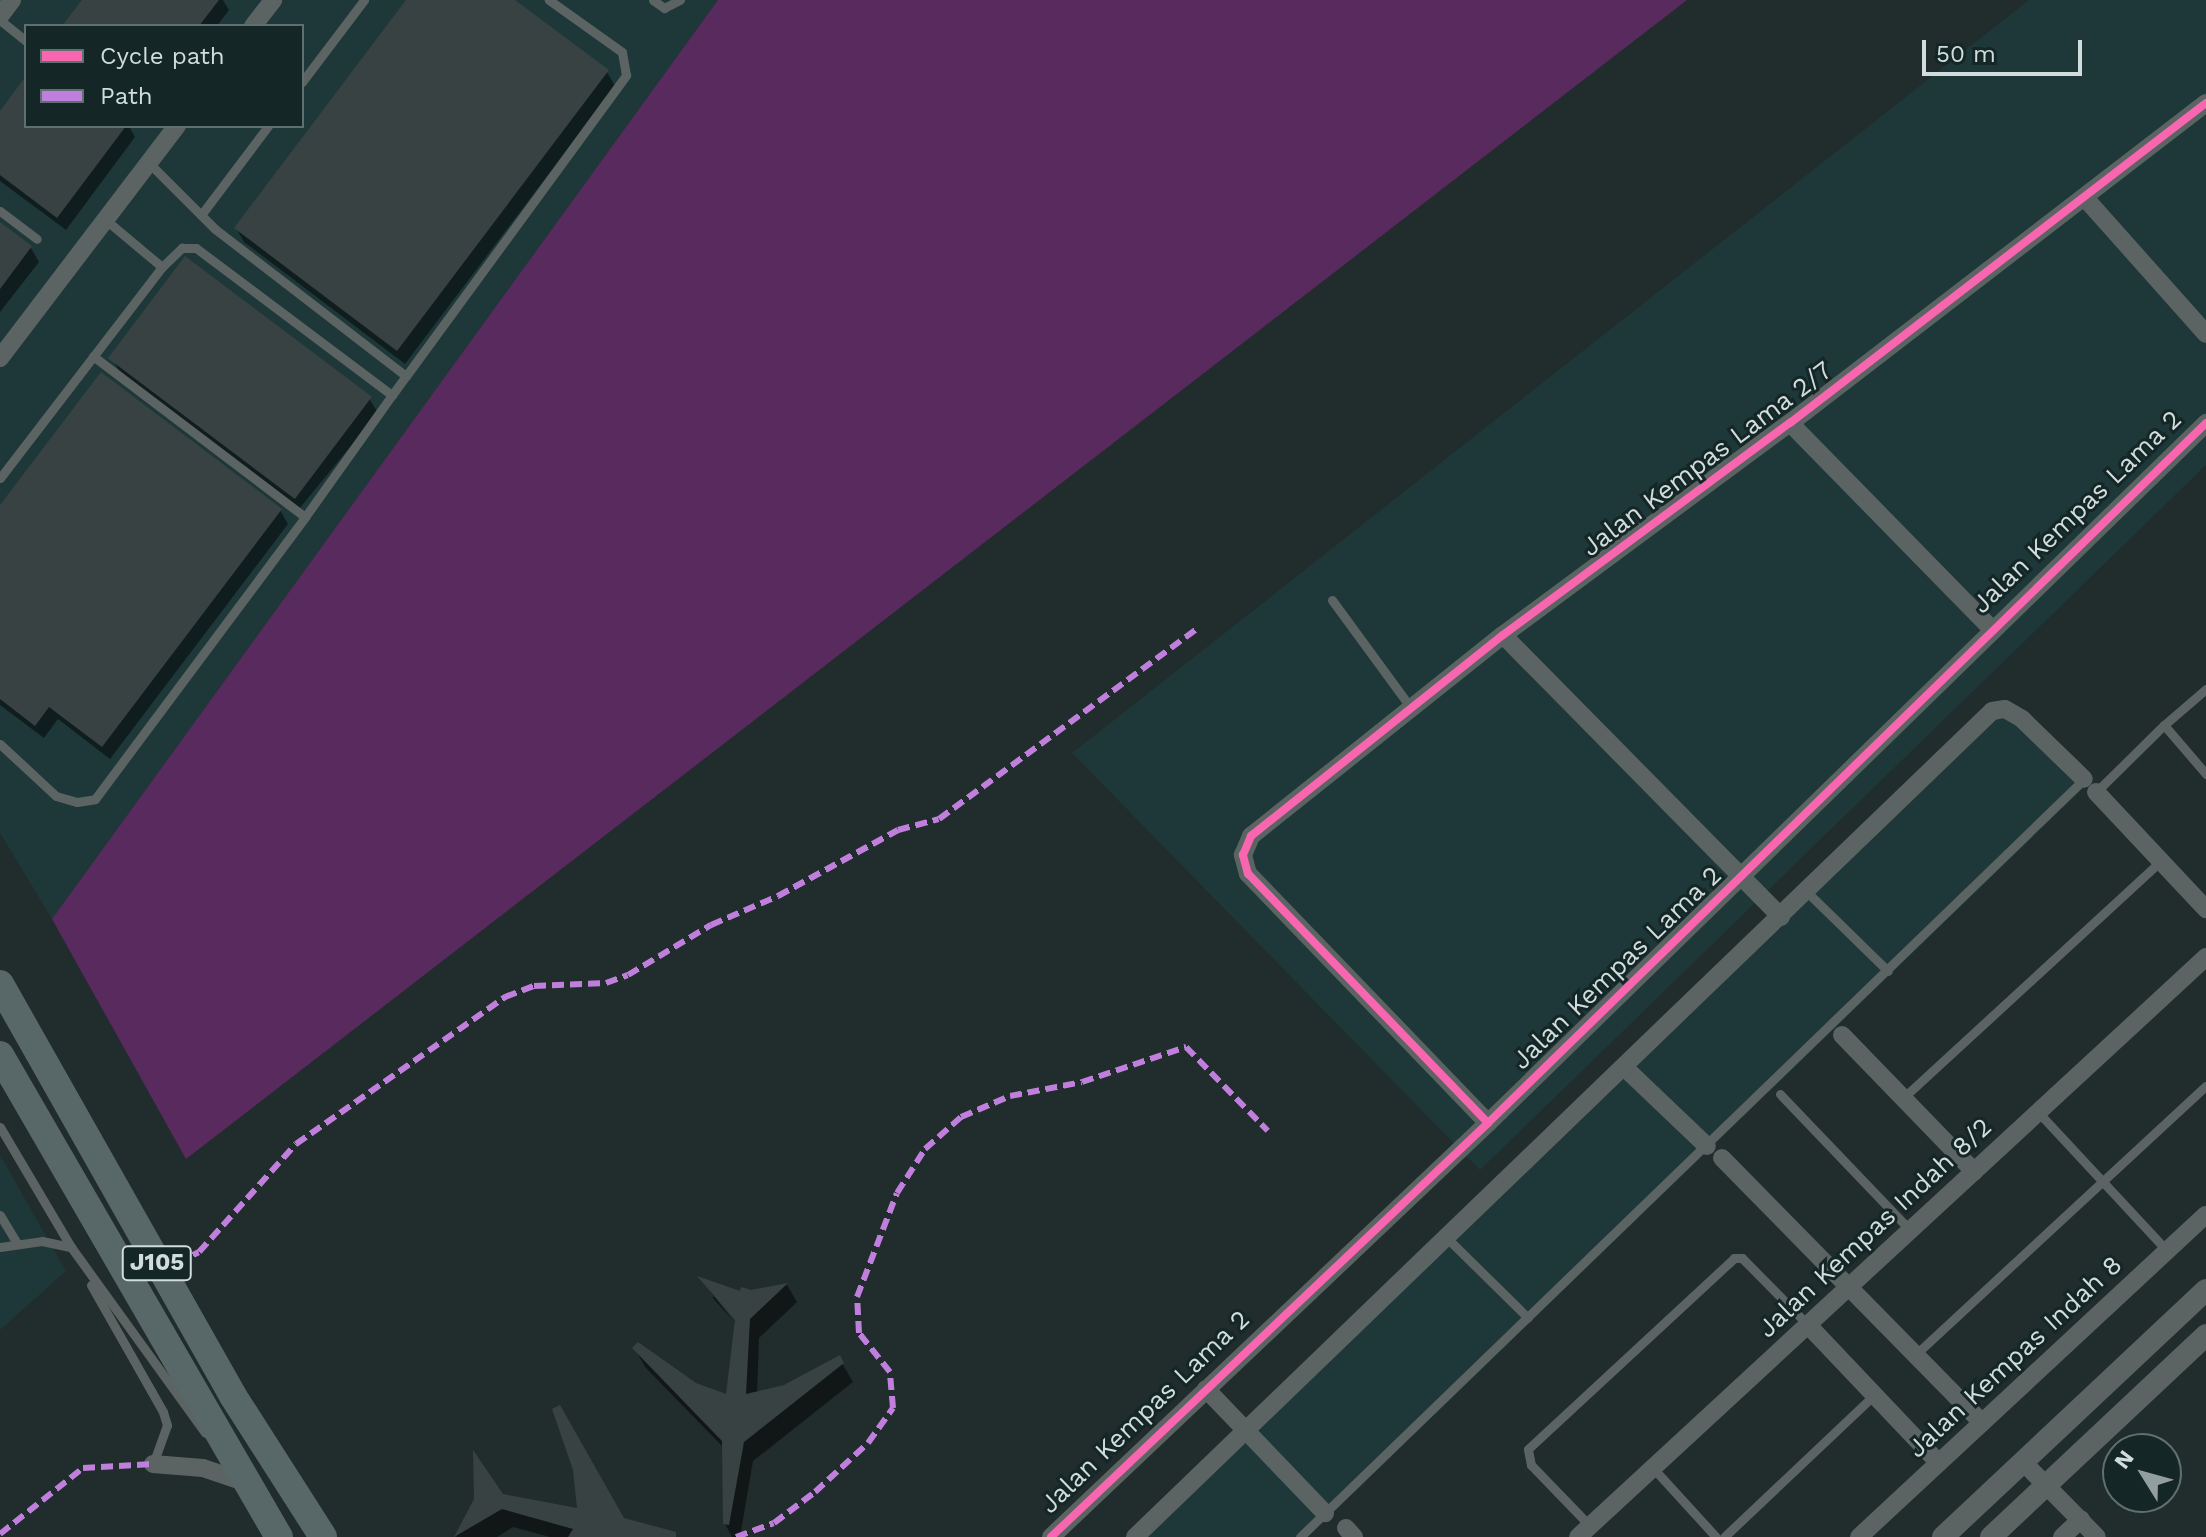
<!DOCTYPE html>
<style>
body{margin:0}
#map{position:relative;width:2206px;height:1537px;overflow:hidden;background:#212c2c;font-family:"Work Sans",sans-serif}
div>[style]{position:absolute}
.built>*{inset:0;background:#1e3839}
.green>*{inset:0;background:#592a5e}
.shadow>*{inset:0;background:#0007}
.building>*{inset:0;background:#394242;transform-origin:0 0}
.service>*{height:9px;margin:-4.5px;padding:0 4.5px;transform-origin:4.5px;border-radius:4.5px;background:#5c6363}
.minor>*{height:18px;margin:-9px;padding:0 9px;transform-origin:9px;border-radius:9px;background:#5c6363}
.tertiary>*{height:22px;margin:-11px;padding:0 11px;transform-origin:11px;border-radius:11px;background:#5c6363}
.primary>*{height:28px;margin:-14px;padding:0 14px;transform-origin:14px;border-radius:14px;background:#586767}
.quiet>*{height:6px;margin-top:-3px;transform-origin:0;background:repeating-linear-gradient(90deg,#c07fdc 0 12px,transparent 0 18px)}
.cycleway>*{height:8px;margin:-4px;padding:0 4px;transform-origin:4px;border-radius:4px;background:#f766af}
span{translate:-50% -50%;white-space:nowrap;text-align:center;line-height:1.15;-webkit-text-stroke:6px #142626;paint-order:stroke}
.shield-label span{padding:2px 6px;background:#142626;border:2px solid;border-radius:6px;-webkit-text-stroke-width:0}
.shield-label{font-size:24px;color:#d1dcdc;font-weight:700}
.street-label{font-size:26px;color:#d1dcdc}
.legend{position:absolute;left:24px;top:24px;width:280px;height:104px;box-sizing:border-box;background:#142626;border:2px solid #606f6f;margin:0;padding:10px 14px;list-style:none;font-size:24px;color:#d1dcdc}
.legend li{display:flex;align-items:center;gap:16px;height:40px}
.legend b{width:40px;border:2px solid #606f6f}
.north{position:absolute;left:2102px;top:1433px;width:80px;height:80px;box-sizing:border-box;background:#142626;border:2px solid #606f6f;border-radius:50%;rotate:307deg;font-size:22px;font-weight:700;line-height:32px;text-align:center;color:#d1dcdc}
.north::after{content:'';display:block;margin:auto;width:28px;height:36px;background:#939e9e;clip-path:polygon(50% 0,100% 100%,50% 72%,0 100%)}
.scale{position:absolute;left:1922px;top:40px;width:160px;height:36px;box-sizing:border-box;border:4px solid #d1dcdc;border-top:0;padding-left:10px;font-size:24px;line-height:28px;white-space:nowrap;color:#d1dcdc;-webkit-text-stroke:6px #142626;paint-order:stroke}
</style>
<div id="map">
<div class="built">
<i style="clip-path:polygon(evenodd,0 0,718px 0,52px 919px,0 833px,0 0,26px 26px,302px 26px,302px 126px,26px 126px,26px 26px)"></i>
<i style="clip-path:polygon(2029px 0,2206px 0,2206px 465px,1480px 1170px,1072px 753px)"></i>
<i style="clip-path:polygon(2009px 701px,2094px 778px,1308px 1537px,1125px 1537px,1988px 703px)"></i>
<i style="clip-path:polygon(0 1155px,66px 1271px,0 1330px)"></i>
</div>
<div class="green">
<i style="clip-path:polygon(718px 0,1687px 0,186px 1159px,52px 919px)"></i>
</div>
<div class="shadow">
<i style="clip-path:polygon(84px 0,223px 0,229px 10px,217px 26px,66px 26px)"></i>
<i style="clip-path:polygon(408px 0,512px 0,607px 72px,615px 86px,405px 364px,244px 242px,236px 228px)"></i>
<i style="clip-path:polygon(26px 79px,26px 126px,129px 126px,135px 137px,66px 230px,0 181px,0 114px)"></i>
<i style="clip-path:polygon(0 225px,31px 248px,39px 262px,0 312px)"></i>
<i style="clip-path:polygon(187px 258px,370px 400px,378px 413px,299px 509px,121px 374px,113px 360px,118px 346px)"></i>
<i style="clip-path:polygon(0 509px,280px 510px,288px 524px,110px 759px,58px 719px,44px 738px,0 705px)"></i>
<i style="clip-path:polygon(evenodd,702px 1280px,742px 1294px,787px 1285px,797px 1302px,759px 1338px,757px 1394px,785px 1387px,839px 1358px,853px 1382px,753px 1461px,740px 1537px,732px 1537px,725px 1524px,724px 1448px,645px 1367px,635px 1349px,695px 1384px,727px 1396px,736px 1325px,702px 1280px,712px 1297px,718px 1297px,743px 1326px,740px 1329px,712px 1297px)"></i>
<i style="clip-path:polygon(501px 1496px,623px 1520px,674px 1537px,550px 1537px,513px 1527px,497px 1537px,456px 1537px,476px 1500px)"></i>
</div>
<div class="building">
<i style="clip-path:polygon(82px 0,219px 0,199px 26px,62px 26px)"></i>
<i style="clip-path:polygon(406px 0,515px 0,609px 70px,397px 351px,234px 228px)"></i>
<i style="clip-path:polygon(26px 76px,26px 126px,126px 126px,57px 218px,0 175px,0 111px)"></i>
<i style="clip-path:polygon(0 222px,32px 246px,0 289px)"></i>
<i style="left:185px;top:256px;width:234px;height:128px;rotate:37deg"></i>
<i style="clip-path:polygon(101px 372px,282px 509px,102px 747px,49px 707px,35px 726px,0 699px,0 505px)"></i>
<i style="clip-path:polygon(697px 1276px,740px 1291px,741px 1287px,751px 1290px,788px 1283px,750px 1319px,746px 1394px,784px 1385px,840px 1355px,844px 1363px,744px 1442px,729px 1525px,723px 1524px,722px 1441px,632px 1348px,638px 1342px,696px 1383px,726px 1394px,735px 1320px)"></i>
<i style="clip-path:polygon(560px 1405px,624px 1518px,676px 1532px,676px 1537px,568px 1537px,573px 1529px,502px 1509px,454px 1537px,474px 1499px,473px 1450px,503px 1494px,577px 1508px,573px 1470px,552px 1409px)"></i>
</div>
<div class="service">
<i style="left:653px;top:0;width:14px;rotate:36deg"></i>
<i style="left:664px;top:8px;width:18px;rotate:-27deg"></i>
<i style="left:0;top:20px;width:33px;rotate:39deg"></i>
<i style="left:302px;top:82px;width:103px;rotate:-52.9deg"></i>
<i style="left:149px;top:163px;width:93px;rotate:45deg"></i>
<i style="left:215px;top:229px;width:241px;rotate:37.6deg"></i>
<i style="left:406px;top:376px;width:373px;rotate:-53.8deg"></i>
<i style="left:626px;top:75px;width:23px;rotate:-100deg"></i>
<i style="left:622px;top:52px;width:90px;rotate:-144.5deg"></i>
<i style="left:0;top:211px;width:46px;rotate:37.1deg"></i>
<i style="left:201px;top:215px;width:111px;rotate:-53deg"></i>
<i style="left:162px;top:267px;width:28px;rotate:-44deg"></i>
<i style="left:182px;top:248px;width:14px"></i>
<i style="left:196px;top:248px;width:245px;rotate:36.9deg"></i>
<i style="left:392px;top:395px;width:150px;rotate:125.5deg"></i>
<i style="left:392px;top:395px;width:24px;rotate:-54deg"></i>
<i style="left:0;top:478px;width:266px;rotate:-52.5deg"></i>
<i style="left:162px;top:267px;width:72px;rotate:-140.1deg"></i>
<i style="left:1332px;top:600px;width:134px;rotate:53.8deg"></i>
<i style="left:2206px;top:689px;width:55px;rotate:139.4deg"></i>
<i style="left:2164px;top:725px;width:65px;rotate:49.4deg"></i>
<i style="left:0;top:744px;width:76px;rotate:42.9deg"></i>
<i style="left:56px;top:796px;width:22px;rotate:16deg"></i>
<i style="left:77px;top:802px;width:18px;rotate:-9deg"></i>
<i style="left:95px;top:799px;width:352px;rotate:-53.3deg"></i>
<i style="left:305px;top:517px;width:266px;rotate:-142.8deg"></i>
<i style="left:2096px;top:792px;width:95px;rotate:-44.6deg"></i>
<i style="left:1807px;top:892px;width:113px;rotate:44.3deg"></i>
<i style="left:1780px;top:1094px;width:188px;rotate:46.3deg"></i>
<i style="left:1903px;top:1098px;width:349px;rotate:-42.6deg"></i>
<i style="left:2038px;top:1112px;width:190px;rotate:47.1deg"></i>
<i style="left:0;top:1127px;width:139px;rotate:59.4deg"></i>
<i style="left:71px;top:1247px;width:229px;rotate:54.2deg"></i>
<i style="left:0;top:1215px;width:33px;rotate:59deg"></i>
<i style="left:1448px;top:1239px;width:112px;rotate:44.6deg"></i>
<i style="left:0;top:1247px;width:42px;rotate:-8.1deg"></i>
<i style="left:42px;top:1241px;width:30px;rotate:12deg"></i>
<i style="left:91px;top:1285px;width:146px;rotate:60.4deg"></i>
<i style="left:163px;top:1412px;width:14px;rotate:73deg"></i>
<i style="left:167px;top:1425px;width:41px;rotate:109.7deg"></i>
<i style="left:1915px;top:1355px;width:396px;rotate:-42.8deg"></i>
<i style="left:1653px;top:1468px;width:93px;rotate:47.6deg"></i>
<i style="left:1590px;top:1526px;width:85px;rotate:-134deg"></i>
<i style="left:1531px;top:1465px;width:16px;rotate:-101deg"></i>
<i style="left:1528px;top:1449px;width:281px;rotate:-42.8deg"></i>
<i style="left:1734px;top:1258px;width:8px"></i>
<i style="left:1742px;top:1258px;width:94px;rotate:45.4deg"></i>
<i style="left:1300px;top:1537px;width:1091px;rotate:-44.03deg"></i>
<i style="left:1724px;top:1537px;width:207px;rotate:-43.4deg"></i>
</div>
<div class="minor">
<i style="left:0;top:16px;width:20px;rotate:-53deg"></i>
<i style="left:253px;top:26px;width:33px;rotate:-52deg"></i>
<i style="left:2085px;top:198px;width:182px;rotate:48.3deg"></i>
<i style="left:0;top:358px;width:292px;rotate:-52.7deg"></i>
<i style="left:1790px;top:423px;width:290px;rotate:45.6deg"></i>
<i style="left:1503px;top:635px;width:396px;rotate:45.4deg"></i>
<i style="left:2096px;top:792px;width:161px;rotate:46.8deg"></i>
<i style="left:1842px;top:1035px;width:190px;rotate:45.9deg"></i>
<i style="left:1625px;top:1068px;width:113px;rotate:43.6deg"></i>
<i style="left:1488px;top:1123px;width:346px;rotate:-133.9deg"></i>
<i style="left:1248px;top:874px;width:20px;rotate:-105deg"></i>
<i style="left:1243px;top:855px;width:21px;rotate:-67deg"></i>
<i style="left:1251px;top:836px;width:322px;rotate:-38.6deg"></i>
<i style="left:1503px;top:635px;width:357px;rotate:-36.5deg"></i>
<i style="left:1790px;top:423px;width:525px;rotate:-37.57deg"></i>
<i style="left:1722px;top:1158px;width:371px;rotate:45.5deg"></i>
<i style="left:1808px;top:1325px;width:190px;rotate:46.5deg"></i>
<i style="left:1206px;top:1389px;width:172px;rotate:46.2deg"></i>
<i style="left:2023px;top:1462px;width:105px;rotate:45.4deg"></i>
<i style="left:153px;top:1464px;width:50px;rotate:4.6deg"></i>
<i style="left:203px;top:1468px;width:46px;rotate:18.8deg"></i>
<i style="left:1346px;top:1528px;width:12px;rotate:48deg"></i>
<i style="left:1051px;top:1537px;width:602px;rotate:-43.45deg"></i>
<i style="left:1488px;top:1123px;width:1003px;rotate:-44.27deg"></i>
<i style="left:1135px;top:1537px;width:1190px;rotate:-43.94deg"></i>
<i style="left:1992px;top:711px;width:13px;rotate:-9deg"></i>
<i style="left:2005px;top:709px;width:20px;rotate:30deg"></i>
<i style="left:2022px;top:719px;width:86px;rotate:44.1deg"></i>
<i style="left:1578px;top:1537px;width:855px;rotate:-42.72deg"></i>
<i style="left:1859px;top:1537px;width:473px;rotate:-42.9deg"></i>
<i style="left:2062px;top:1537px;width:26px;rotate:-43deg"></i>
</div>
<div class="tertiary">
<i style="left:1943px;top:1537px;width:361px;rotate:-43.2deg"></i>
<i style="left:1991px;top:1537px;width:295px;rotate:-43.2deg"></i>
</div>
<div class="primary">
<i style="left:0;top:984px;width:473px;rotate:60.5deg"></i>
<i style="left:233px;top:1396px;width:167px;rotate:57.4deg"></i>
<i style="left:0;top:1055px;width:557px;rotate:59.94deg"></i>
</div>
<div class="quiet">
<i style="left:161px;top:1271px;width:42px;rotate:-26.6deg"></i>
<i style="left:199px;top:1252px;width:145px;rotate:-48.1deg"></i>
<i style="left:296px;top:1144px;width:256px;rotate:-35.1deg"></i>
<i style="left:505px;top:997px;width:31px;rotate:-21deg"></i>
<i style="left:534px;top:986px;width:72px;rotate:-2.4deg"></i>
<i style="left:606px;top:983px;width:23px;rotate:-20deg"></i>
<i style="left:628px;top:975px;width:97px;rotate:-31.1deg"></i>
<i style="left:711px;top:925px;width:73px;rotate:-23.4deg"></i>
<i style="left:778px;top:896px;width:137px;rotate:-28.8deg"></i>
<i style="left:898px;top:830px;width:42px;rotate:-15deg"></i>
<i style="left:939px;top:819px;width:322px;rotate:-36.4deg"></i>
<i style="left:0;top:1534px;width:106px;rotate:-38.5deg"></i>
<i style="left:83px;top:1468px;width:70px;rotate:-3.3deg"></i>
<i style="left:736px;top:1537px;width:40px;rotate:-20.2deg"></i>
<i style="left:774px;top:1523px;width:51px;rotate:-37.1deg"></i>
<i style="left:815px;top:1492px;width:72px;rotate:-42.8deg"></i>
<i style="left:868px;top:1443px;width:43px;rotate:-54.5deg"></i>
<i style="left:893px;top:1408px;width:36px;rotate:-95deg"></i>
<i style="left:890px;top:1372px;width:50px;rotate:-128.5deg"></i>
<i style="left:859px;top:1333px;width:36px;rotate:-93deg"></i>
<i style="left:857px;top:1297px;width:111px;rotate:-69deg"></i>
<i style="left:897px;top:1193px;width:52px;rotate:-57.5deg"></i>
<i style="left:925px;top:1149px;width:48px;rotate:-41.6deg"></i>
<i style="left:961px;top:1117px;width:53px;rotate:-23.2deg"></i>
<i style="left:1010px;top:1096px;width:73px;rotate:-11deg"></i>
<i style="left:1082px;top:1082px;width:110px;rotate:-18.6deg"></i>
<i style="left:1186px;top:1047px;width:117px;rotate:45.7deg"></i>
</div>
<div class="cycleway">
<i style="left:1488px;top:1123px;width:346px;rotate:-133.9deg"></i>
<i style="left:1248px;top:874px;width:20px;rotate:-105deg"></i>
<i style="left:1243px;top:855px;width:21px;rotate:-67deg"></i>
<i style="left:1251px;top:836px;width:322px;rotate:-38.6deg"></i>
<i style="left:1503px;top:635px;width:357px;rotate:-36.5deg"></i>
<i style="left:1790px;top:423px;width:525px;rotate:-37.57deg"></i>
<i style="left:1051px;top:1537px;width:602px;rotate:-43.45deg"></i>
<i style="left:1488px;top:1123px;width:1003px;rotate:-44.27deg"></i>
</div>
<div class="shield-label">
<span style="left:157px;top:1263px">J105</span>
</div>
<div class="street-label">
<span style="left:1707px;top:459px;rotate:-37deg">Jalan Kempas Lama 2/7</span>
<span style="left:2077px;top:512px;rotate:-44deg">Jalan Kempas Lama 2</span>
<span style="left:1617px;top:968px;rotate:-44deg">Jalan Kempas Lama 2</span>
<span style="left:1875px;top:1228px;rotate:-43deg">Jalan Kempas Indah 8/2</span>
<span style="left:2015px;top:1357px;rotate:-43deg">Jalan Kempas Indah 8</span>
<span style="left:1145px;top:1412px;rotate:-44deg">Jalan Kempas Lama 2</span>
</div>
<ul class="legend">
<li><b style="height:10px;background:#f766af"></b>Cycle path</li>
<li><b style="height:10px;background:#c07fdc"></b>Path</li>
</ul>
<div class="north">N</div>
<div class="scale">50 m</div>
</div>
